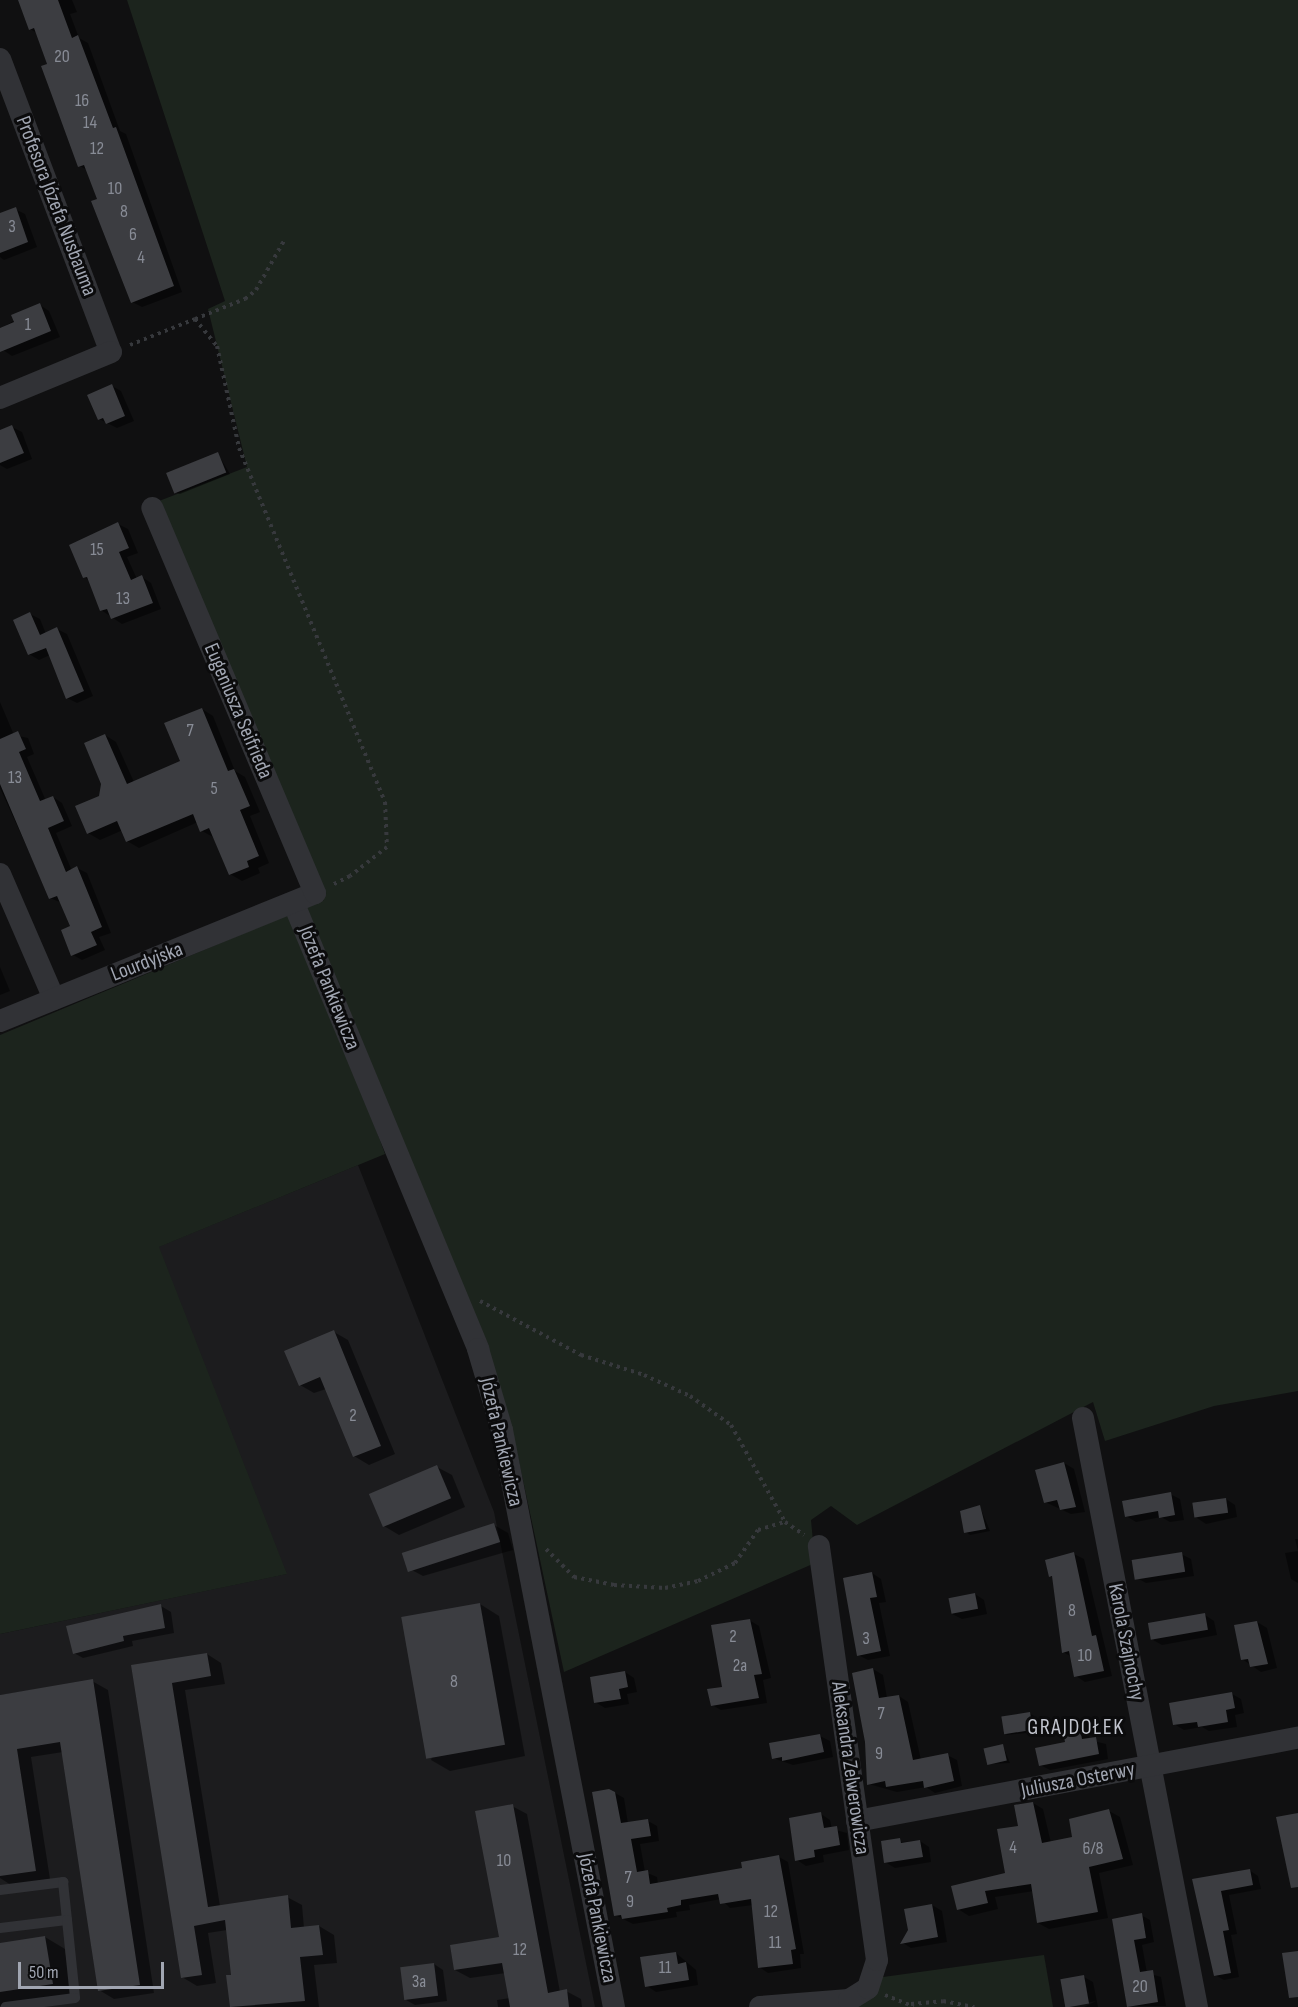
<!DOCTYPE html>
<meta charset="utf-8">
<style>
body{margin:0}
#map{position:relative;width:1298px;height:2007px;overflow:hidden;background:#101011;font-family:"Sofia Sans Condensed",sans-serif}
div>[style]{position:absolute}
.built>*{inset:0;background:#1c1c1e}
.green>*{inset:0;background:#1c241d}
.shadow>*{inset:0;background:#0007}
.building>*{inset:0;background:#3c3d41;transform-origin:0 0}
.path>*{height:4px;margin-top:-2px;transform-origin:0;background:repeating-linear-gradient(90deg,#37393d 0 3px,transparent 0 7.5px)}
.lane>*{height:10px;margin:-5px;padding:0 5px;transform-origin:5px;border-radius:5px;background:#313236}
.street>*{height:22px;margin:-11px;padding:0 11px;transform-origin:11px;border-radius:11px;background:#313236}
span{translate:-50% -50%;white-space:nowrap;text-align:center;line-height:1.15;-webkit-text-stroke:6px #0b0b0c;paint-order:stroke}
.number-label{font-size:18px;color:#888c96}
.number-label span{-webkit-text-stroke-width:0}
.street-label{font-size:21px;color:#a1a6b2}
.neighbourhood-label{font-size:22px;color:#c2c5ce;letter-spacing:1.5px}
.scale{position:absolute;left:18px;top:1962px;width:146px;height:27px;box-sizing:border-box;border:3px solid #a1a6b2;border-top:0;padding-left:8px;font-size:18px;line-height:21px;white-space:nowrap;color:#a1a6b2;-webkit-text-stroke:4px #0b0b0c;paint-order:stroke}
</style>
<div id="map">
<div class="built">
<i style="clip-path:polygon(358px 1165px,494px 1512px,595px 2007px,0 2007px,0 1634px,286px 1574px,158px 1247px)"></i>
</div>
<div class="green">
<i style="clip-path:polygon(127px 0,1298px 0,1298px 1391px,1214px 1406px,1105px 1441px,1093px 1402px,857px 1525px,831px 1506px,811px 1520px,815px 1563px,564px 1672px,517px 1452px,365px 1099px,385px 1154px,159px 1247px,287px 1574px,0 1634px,0 1035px,324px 900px,159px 501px,247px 467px,208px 309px,225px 301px)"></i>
<i style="clip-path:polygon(1044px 1955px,1053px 2007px,857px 2007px,883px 1977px)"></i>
</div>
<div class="shadow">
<i style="clip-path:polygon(19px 0,72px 0,77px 12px,70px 14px,79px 38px,88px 43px,120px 131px,126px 134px,182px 292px,142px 307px,132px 302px,99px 199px,87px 170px,80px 166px,37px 33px,30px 29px)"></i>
<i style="clip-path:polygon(15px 209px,25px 214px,37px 247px,4px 260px,0 257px,0 214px)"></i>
<i style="clip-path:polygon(40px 305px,49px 311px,60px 337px,12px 356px,3px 350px,0 329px)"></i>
<i style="clip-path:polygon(112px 386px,121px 391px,134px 421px,117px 428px,99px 419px)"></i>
<i style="clip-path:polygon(12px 427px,22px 432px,32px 459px,7px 469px,0 465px,0 432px)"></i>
<i style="clip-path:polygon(218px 454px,230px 474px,180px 494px,175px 492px)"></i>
<i style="clip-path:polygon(118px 524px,128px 529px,138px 553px,127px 557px,137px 579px,142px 577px,151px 583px,161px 609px,122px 624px,101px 610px,90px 581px,84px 577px)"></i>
<i style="clip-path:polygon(30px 614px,40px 619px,46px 634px,57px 629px,67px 634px,93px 696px,77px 703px,67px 698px,50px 655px,39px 660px,29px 654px)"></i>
<i style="clip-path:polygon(0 702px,14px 735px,28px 738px,34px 754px,27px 757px,46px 801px,53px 797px,62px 803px,72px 826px,56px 833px,72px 871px,77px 868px,87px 873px,111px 933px,99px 937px,105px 950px,82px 960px,73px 955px,72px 927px,62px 903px,50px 898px,0 788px)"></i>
<i style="clip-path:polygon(202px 709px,213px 716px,235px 771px,245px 777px,260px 812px,250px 816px,269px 863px,258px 868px,260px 873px,242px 881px,230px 874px,213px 837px,202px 831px,198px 822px,139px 848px,127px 841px,123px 830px,100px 840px,88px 833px,100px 797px,105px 735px,116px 742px,134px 782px,182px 762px)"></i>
<i style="clip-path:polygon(0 967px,10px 991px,0 995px)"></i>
<i style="clip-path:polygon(334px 1332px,348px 1340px,395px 1454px,369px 1465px,354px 1456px,326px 1389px,314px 1393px,300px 1385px)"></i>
<i style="clip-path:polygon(1064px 1463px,1074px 1469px,1085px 1512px,1071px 1514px,1045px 1502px)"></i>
<i style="clip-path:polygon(437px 1467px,452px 1475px,465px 1507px,399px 1535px,384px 1526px)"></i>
<i style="clip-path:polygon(1170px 1494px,1180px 1499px,1184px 1520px,1170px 1522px,1161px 1517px,1136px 1522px,1126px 1516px)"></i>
<i style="clip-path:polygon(1226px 1499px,1235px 1505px,1237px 1517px,1206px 1524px,1197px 1518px)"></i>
<i style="clip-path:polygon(980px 1507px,990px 1531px,970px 1535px,966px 1532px)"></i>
<i style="clip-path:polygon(494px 1525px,508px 1533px,513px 1550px,423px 1576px,408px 1568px)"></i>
<i style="clip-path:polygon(1295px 1539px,1298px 1539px,1298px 1583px,1291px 1579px,1285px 1553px,1298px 1551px)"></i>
<i style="clip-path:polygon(1074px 1554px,1084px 1559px,1112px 1676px,1085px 1682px,1076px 1676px,1072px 1657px,1063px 1652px,1054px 1578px,1050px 1576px)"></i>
<i style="clip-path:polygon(1181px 1554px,1191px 1559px,1194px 1576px,1146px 1583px,1137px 1578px)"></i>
<i style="clip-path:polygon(872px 1573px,881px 1579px,886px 1602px,879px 1603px,890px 1656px,868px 1660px,858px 1655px)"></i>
<i style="clip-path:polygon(975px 1594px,984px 1600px,987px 1614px,962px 1619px,952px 1614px)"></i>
<i style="clip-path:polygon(480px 1604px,499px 1616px,525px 1756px,450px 1771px,431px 1760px)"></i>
<i style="clip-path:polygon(161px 1606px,171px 1612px,174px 1633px,132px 1641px,133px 1646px,83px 1658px,74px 1653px)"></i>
<i style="clip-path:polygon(1205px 1615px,1214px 1621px,1217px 1635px,1162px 1645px,1153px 1640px)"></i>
<i style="clip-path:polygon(749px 1620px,759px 1626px,771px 1678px,763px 1680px,767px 1703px,721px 1710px,712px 1705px,724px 1688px)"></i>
<i style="clip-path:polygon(1257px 1622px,1267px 1628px,1277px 1668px,1261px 1672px,1242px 1659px)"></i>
<i style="clip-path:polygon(207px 1654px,221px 1663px,225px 1684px,185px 1690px,220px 1906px,287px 1897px,302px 1905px,304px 1928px,319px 1926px,334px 1935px,337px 1963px,314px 1965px,319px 2007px,231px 2007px,228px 1977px,233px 1976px,227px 1930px,208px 1933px,216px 1983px,197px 1986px,182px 1977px,133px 1666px)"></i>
<i style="clip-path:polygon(873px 1669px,883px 1675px,887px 1698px,899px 1696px,908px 1702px,921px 1760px,947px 1755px,957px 1760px,962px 1786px,935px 1793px,926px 1787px,897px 1792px,869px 1784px)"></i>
<i style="clip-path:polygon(625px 1672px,634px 1678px,637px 1692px,627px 1694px,629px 1704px,605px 1708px,595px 1702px)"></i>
<i style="clip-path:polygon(92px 1681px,108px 1690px,154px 1993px,114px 1999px,99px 1990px,63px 1752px,31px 1757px,50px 1879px,11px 1885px,0 1878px,0 1695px)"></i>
<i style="clip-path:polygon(1232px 1694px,1241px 1699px,1244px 1713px,1235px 1715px,1237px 1727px,1209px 1731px,1202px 1727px,1184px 1730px,1174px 1724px)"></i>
<i style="clip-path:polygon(1029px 1713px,1034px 1716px,1037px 1732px,1006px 1735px)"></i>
<i style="clip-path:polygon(1079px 1725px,1088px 1730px,1090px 1740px,1106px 1744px,1108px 1759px,1050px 1770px,1040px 1765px,1067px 1743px)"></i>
<i style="clip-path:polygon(820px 1736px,830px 1741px,833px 1757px,793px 1765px,773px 1758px)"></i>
<i style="clip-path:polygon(1003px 1746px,1010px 1763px,988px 1764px)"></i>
<i style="clip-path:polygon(615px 1793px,624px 1798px,628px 1824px,648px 1821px,657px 1826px,659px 1841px,640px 1844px,645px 1872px,657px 1877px,658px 1884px,744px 1870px,779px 1857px,788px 1862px,804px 1954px,800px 1954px,801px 1968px,768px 1973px,759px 1967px,753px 1905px,730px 1908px,721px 1899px,689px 1905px,690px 1910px,676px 1912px,677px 1917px,633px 1924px,615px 1915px)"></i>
<i style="clip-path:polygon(1033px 1803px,1043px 1809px,1051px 1843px,1074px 1838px,1109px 1811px,1120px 1817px,1133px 1865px,1099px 1873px,1108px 1918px,1049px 1929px,1038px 1923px,1034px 1891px,995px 1897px,998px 1909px,969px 1916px,958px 1909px,1007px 1874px)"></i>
<i style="clip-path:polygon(512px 1806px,527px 1814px,560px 1992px,566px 1991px,581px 1999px,582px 2007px,498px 2007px,497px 2000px,510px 1998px,506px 1973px,470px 1978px,455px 1970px,500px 1939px)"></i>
<i style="clip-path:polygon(821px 1814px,830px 1820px,832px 1829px,847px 1833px,849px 1850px,823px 1855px,824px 1862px,806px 1866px,797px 1860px)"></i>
<i style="clip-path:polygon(920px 1841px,929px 1847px,931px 1862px,895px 1868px,885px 1862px,882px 1843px)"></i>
<i style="clip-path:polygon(1249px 1870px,1258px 1876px,1261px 1889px,1229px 1895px,1237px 1934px,1231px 1935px,1239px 1977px,1224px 1980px,1215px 1975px,1194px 1880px)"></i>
<i style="clip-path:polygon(932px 1905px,942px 1911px,947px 1942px,911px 1948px,903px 1943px)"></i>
<i style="clip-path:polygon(1141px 1915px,1150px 1920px,1154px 1942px,1142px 1945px,1147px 1973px,1161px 1977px,1166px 2006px,1129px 2006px,1114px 1920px)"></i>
<i style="clip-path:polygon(45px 1937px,65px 1949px,72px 1995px,0 2006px,0 1945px)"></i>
<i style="clip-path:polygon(676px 1953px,696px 1970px,698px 1985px,656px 1992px,647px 1986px)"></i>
<i style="clip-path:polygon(434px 1964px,443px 1970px,447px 2001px,415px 2005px,406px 2000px)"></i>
<i style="clip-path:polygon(1084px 1977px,1093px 1982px,1098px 2007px,1084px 2007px,1096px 2001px,1066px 2007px,1061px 1981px)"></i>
</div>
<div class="building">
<i style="clip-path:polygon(18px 0,58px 0,72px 38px,78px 35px,113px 128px,116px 127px,174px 286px,131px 303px,91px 201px,97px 199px,84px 165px,78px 167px,51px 93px,41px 66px,47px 64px,34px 28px,29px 30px)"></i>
<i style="clip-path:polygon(16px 207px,28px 242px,0 253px,0 213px)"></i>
<i style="clip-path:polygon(40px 303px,51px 331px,0 352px,0 328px,14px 322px,11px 315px)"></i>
<i style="clip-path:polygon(112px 384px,125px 416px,106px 424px,103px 418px,98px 420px,87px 395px)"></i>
<i style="clip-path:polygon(12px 425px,24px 453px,0 463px,0 430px)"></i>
<i style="left:218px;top:452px;width:22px;height:56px;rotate:68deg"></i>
<i style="clip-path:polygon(118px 522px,129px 548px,119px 552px,131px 580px,142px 575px,153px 603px,111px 619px,107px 609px,100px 611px,87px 577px,83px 578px,69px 545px)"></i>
<i style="clip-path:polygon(30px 612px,40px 635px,57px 627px,84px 691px,66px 699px,46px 648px,28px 655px,13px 620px)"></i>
<i style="clip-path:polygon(202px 708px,228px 771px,234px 769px,250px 806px,240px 810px,259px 856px,247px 861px,249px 867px,229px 875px,209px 828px,200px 832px,193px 814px,126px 842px,117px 821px,87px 834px,75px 806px,99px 796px,101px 784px,84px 743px,105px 734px,127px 784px,180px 761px,164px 723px)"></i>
<i style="clip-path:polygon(18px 731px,26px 749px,19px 752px,40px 801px,53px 796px,64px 821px,48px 828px,66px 872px,77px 866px,102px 927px,91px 932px,97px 945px,71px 956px,61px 930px,70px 926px,57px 896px,49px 899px,0 784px,0 739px)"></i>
<i style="clip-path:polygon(334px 1330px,381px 1446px,353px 1457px,320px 1377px,299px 1386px,284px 1351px)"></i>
<i style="clip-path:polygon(1064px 1462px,1076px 1507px,1060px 1510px,1057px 1500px,1044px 1503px,1035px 1470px)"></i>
<i style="left:437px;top:1465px;width:36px;height:74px;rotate:67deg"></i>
<i style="clip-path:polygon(1171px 1492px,1175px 1515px,1159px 1518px,1158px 1511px,1125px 1517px,1122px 1501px)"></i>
<i style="left:1226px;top:1498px;width:15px;height:34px;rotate:82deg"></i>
<i style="clip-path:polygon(980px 1505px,986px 1529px,964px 1533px,960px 1511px)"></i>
<i style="left:494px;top:1523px;width:20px;height:97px;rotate:72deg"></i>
<i style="clip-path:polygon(1074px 1552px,1092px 1636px,1096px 1635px,1104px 1671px,1074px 1677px,1069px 1651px,1062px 1653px,1052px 1576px,1049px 1577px,1045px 1560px)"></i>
<i style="left:1182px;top:1552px;width:20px;height:51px;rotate:81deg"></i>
<i style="clip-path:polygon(872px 1572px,877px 1597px,870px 1598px,881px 1651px,857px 1656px,843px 1578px)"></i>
<i style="left:975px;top:1593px;width:16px;height:27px;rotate:79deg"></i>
<i style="left:480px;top:1603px;width:144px;height:80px;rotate:80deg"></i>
<i style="clip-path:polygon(161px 1604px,165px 1628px,123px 1636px,124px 1641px,73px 1654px,66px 1626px)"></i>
<i style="left:1205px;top:1613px;width:17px;height:58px;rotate:80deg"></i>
<i style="clip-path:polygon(750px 1619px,762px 1674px,754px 1675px,759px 1698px,711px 1706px,707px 1689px,722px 1687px,711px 1625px)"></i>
<i style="clip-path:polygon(1257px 1621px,1268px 1664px,1250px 1667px,1248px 1659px,1241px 1660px,1234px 1625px)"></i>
<i style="clip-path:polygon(207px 1653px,211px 1676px,172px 1683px,208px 1907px,288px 1895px,291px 1928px,319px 1925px,323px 1955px,300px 1957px,305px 2001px,230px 2007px,226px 1975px,231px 1975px,225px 1920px,194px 1926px,202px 1975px,181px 1978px,131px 1665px)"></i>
<i style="clip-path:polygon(873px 1668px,879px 1698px,899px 1695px,913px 1760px,948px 1753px,954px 1781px,924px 1788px,923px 1781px,886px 1787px,885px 1781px,867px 1785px,865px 1742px,852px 1673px)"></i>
<i style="clip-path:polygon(625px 1671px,628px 1687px,619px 1689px,621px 1699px,594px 1703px,590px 1677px)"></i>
<i style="clip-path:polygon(93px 1679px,140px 1985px,98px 1991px,60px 1742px,17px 1749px,36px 1871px,0 1876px,0 1695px)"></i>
<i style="clip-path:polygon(1232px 1692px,1235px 1708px,1226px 1710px,1228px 1722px,1198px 1727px,1197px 1722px,1173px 1725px,1169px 1703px)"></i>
<i style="left:1030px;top:1712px;width:18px;height:29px;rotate:81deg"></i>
<i style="clip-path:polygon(1079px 1723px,1082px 1739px,1096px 1737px,1099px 1754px,1039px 1766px,1035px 1748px,1065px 1742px,1062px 1726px)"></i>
<i style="clip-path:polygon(820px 1734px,824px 1752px,782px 1761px,782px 1757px,772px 1759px,769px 1743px)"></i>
<i style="left:1003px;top:1744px;width:17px;height:20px;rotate:77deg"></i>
<i style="clip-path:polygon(609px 1789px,615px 1792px,621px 1823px,648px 1819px,651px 1836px,631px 1839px,637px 1872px,648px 1870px,650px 1884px,742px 1868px,741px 1862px,779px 1855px,796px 1949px,791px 1950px,793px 1964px,758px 1968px,751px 1899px,720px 1904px,718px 1894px,681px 1900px,681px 1905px,667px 1908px,668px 1912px,622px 1919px,621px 1915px,614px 1916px,592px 1792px)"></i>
<i style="clip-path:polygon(1033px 1802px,1042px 1843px,1072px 1837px,1069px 1819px,1109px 1809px,1123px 1859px,1089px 1867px,1098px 1912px,1037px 1923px,1031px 1884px,985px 1891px,988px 1903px,957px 1910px,951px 1886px,1005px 1873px,997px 1829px,1018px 1826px,1014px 1805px)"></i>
<i style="clip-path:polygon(513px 1804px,548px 1993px,567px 1989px,569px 2007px,510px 2007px,502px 1963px,454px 1970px,450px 1945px,499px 1937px,475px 1811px)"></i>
<i style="clip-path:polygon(821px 1812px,824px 1828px,837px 1826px,840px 1845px,814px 1850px,815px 1857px,795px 1861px,789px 1818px)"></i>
<i style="clip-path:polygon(1298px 1813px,1298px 1887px,1291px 1888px,1276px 1817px)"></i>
<i style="clip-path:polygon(900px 1838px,901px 1843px,920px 1840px,923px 1857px,884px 1863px,881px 1841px)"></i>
<i style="clip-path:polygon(1250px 1869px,1253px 1885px,1221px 1891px,1229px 1930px,1223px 1931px,1231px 1973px,1214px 1976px,1192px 1879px)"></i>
<i style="clip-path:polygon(932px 1904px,938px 1937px,900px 1944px,908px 1930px,904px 1909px)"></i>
<i style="clip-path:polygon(1142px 1913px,1146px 1938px,1134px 1940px,1140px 1972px,1153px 1970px,1158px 2002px,1127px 2007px,1112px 1919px)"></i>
<i style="clip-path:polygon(45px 1936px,53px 1984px,0 1992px,0 1943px)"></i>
<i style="clip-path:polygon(1298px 1951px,1298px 1997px,1289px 1998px,1282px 1953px)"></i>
<i style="clip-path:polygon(676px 1952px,678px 1964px,686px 1962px,689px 1980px,645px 1987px,640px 1957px)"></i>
<i style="left:434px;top:1963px;width:33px;height:34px;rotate:83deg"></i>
<i style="left:1084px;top:1975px;width:29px;height:24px;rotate:80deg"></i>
</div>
<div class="path">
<i style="left:195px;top:319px;width:54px;rotate:-21.8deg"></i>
<i style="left:245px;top:299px;width:14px;rotate:-39deg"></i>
<i style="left:256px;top:290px;width:59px;rotate:-60.4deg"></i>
<i style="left:130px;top:345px;width:70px;rotate:-21.8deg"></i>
<i style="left:195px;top:319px;width:35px;rotate:51deg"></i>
<i style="left:217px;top:346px;width:104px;rotate:77.8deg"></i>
<i style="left:239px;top:448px;width:383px;rotate:67.6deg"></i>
<i style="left:385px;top:802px;width:45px;rotate:87.5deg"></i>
<i style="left:387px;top:847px;width:47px;rotate:141.9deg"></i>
<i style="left:350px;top:876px;width:20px;rotate:153deg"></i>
<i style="left:480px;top:1301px;width:115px;rotate:28.1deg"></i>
<i style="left:581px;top:1355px;width:66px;rotate:17.6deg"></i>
<i style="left:644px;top:1375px;width:51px;rotate:24.5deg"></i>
<i style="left:690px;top:1396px;width:50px;rotate:35.3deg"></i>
<i style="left:731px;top:1425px;width:111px;rotate:60.9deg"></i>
<i style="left:785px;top:1522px;width:23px;rotate:34deg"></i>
<i style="left:546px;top:1549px;width:40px;rotate:45deg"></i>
<i style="left:574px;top:1577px;width:41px;rotate:11.3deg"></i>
<i style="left:614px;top:1585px;width:51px;rotate:3.4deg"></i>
<i style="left:665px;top:1588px;width:34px;rotate:-12deg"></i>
<i style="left:698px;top:1581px;width:41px;rotate:-25.9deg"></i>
<i style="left:735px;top:1563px;width:40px;rotate:-55.1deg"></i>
<i style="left:758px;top:1530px;width:28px;rotate:-17deg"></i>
<i style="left:885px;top:1995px;width:31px;rotate:22deg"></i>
<i style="left:911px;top:2004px;width:32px;rotate:-5deg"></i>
<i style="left:943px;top:2001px;width:32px;rotate:11deg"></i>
</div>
<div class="lane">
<i style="left:0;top:1890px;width:64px;rotate:-7.2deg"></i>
<i style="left:63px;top:1882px;width:38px;rotate:84deg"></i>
<i style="left:0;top:1928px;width:67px;rotate:-6.8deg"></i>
<i style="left:67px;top:1920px;width:78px;rotate:84.1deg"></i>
<i style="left:75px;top:1998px;width:70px;rotate:172.6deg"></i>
</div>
<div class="street">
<i style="left:0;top:59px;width:313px;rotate:69.3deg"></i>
<i style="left:111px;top:352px;width:120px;rotate:157.5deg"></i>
<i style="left:0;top:874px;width:136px;rotate:66.6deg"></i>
<i style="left:294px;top:904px;width:482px;rotate:67.5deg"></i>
<i style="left:478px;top:1349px;width:84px;rotate:73.5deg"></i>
<i style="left:502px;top:1430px;width:588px;rotate:79.02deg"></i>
<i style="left:0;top:1021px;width:340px;rotate:-22.1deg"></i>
<i style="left:315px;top:893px;width:418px;rotate:-112.9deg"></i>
<i style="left:1083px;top:1418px;width:600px;rotate:79.05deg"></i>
<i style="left:857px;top:1821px;width:449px;rotate:-10.7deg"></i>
<i style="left:760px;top:2007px;width:89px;rotate:-4.5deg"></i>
<i style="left:849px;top:2000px;width:22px;rotate:-32deg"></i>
<i style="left:868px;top:1988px;width:29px;rotate:-72deg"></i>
<i style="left:877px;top:1960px;width:418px;rotate:-98deg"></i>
</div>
<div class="number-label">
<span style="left:62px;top:57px">20</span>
<span style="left:82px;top:101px">16</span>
<span style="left:90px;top:123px">14</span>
<span style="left:97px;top:149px">12</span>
<span style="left:115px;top:189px">10</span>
<span style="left:124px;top:212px">8</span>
<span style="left:12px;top:227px">3</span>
<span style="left:133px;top:235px">6</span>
<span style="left:141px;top:258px">4</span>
<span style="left:28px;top:325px">1</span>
<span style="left:97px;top:550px">15</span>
<span style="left:123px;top:599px">13</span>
<span style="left:190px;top:731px">7</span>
<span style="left:15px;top:778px">13</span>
<span style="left:214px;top:789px">5</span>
<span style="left:353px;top:1416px">2</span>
<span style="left:1072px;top:1611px">8</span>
<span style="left:733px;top:1637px">2</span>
<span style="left:866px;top:1639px">3</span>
<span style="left:1085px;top:1656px">10</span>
<span style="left:740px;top:1666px">2a</span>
<span style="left:454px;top:1682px">8</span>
<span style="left:881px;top:1714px">7</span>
<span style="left:879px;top:1754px">9</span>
<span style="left:1013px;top:1848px">4</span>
<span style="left:1093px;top:1849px">6/8</span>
<span style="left:504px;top:1861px">10</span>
<span style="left:628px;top:1878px">7</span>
<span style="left:630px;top:1902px">9</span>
<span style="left:771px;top:1912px">12</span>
<span style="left:775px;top:1943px">11</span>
<span style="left:520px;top:1950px">12</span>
<span style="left:665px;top:1968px">11</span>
<span style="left:419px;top:1982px">3a</span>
<span style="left:1140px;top:1987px">20</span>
</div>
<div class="street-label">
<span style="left:56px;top:206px;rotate:69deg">Profesora Józefa Nusbauma</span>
<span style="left:238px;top:711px;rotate:67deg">Eugeniusza Seifrieda</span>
<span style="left:147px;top:962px;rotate:-21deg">Lourdyjska</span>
<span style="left:329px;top:988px;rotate:68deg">Józefa Pankiewicza</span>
<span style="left:501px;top:1442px;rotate:77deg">Józefa Pankiewicza</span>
<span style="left:1126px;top:1642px;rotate:79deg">Karola Szajnochy</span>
<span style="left:850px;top:1768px;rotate:82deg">Aleksandra Zelwerowicza</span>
<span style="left:1078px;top:1780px;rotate:-11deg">Juliusza Osterwy</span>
<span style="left:597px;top:1918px;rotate:79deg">Józefa Pankiewicza</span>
</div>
<div class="neighbourhood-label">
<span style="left:1076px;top:1728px">GRAJDOŁEK</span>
</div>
<div class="scale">50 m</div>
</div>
